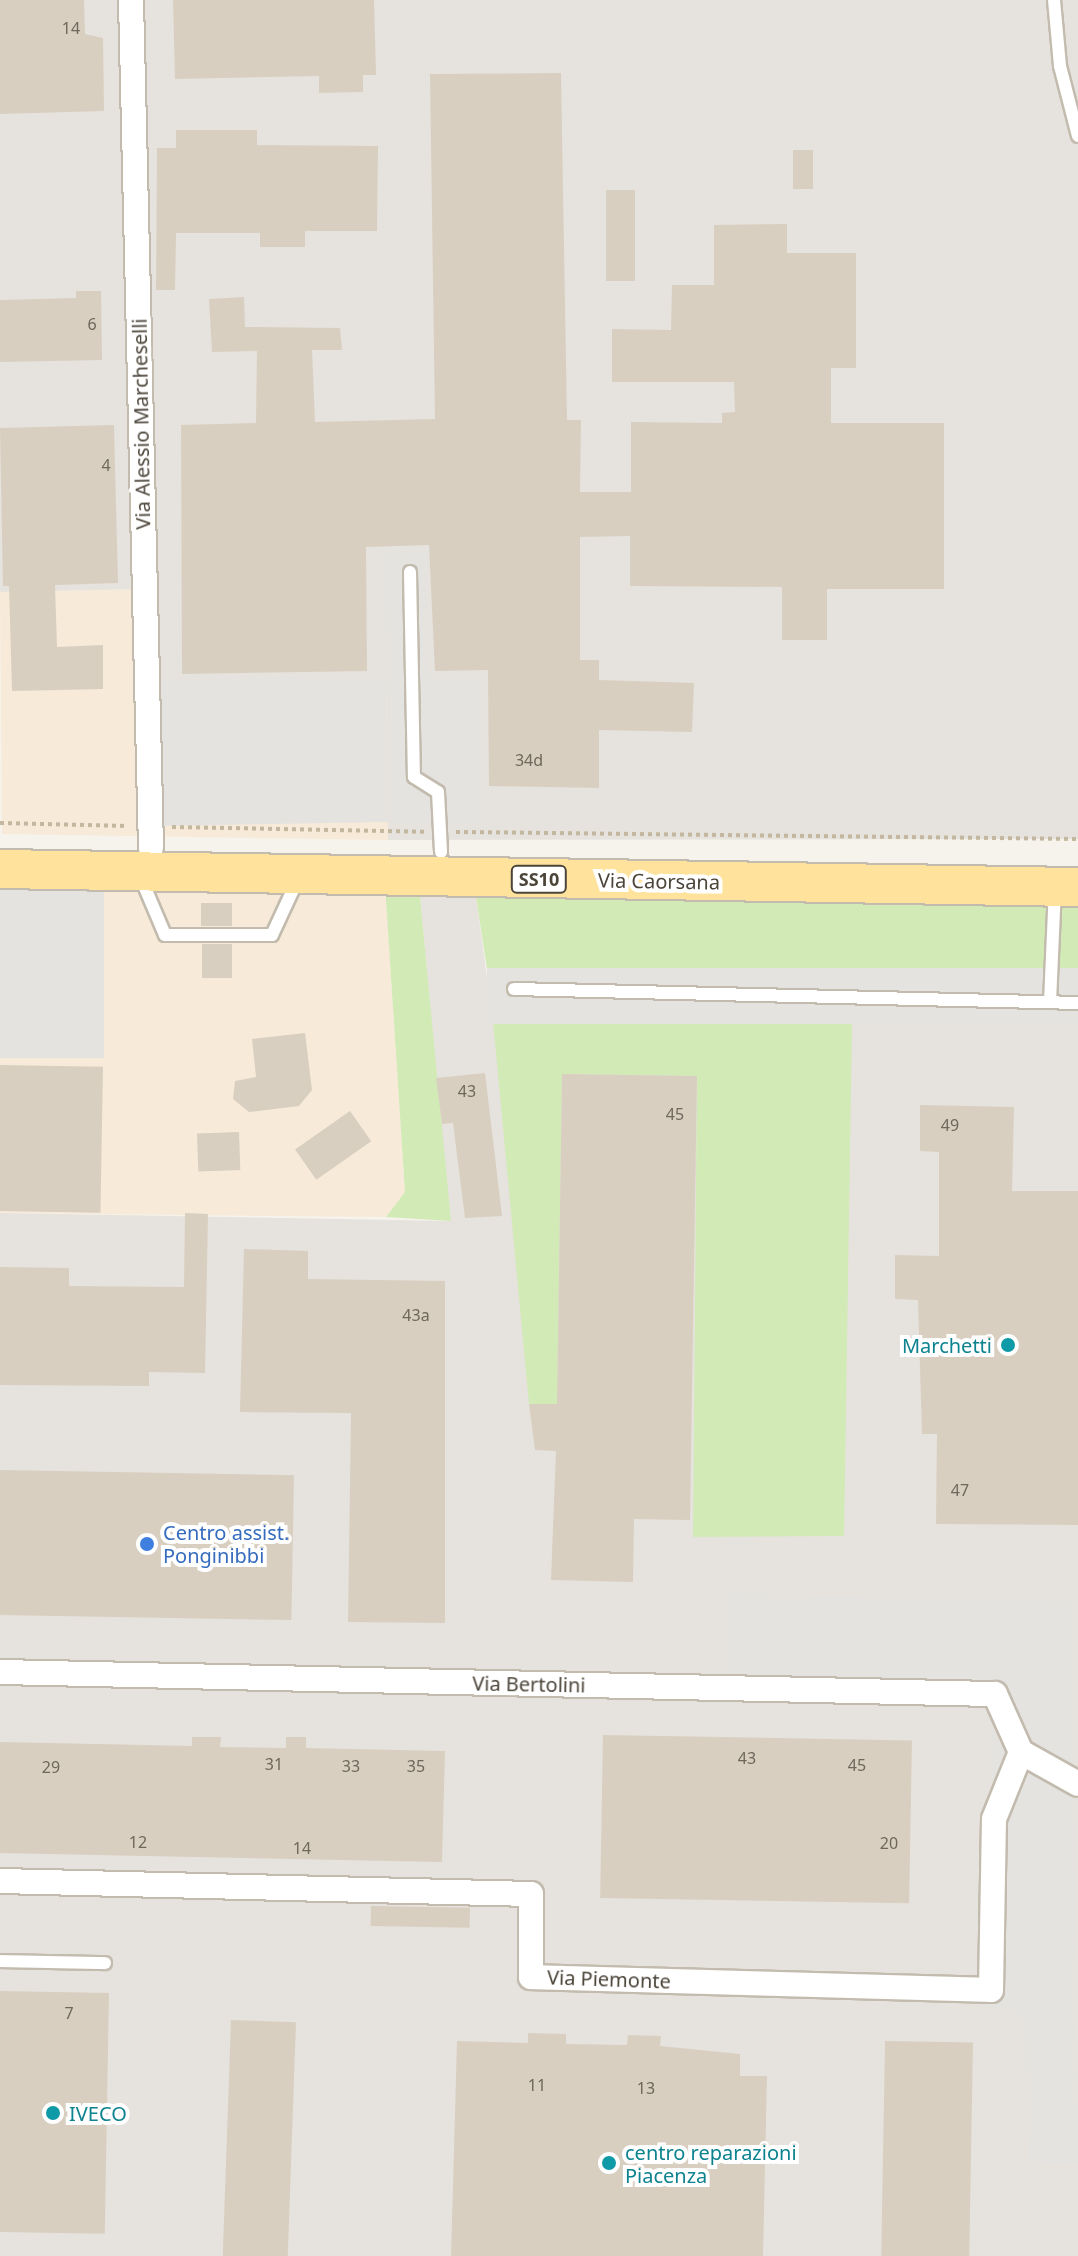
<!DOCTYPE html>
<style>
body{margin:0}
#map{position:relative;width:1078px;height:2256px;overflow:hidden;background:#f6f3ec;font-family:"Noto Sans",sans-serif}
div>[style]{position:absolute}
.commercial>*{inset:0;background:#f7ead8}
.industrial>*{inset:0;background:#e6e2dd}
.green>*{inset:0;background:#d2eab5}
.parking>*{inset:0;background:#e5e3e0;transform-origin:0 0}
.building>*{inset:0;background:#d8cfc1;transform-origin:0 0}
.path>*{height:4px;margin-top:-2px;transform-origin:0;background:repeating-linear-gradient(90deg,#c4b79f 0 4px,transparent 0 8px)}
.roads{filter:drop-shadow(2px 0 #c2bbae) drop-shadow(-2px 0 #c2bbae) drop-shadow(0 2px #c2bbae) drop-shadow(0 -2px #c2bbae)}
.lane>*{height:12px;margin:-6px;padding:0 6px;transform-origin:6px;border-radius:6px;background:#fff}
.street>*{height:24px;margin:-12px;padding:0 12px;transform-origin:12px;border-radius:12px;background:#fff}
.primary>*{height:38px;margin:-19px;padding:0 19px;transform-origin:19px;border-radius:19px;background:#ffe39c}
.dots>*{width:22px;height:22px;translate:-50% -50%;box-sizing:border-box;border:4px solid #fff;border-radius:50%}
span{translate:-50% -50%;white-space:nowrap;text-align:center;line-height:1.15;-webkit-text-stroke:8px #fff;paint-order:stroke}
.number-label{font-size:16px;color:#6e675b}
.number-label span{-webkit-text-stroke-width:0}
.shield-label span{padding:2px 6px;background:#fff;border:2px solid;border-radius:6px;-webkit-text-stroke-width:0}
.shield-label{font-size:18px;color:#4b4439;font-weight:700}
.street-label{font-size:20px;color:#4b4439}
.culture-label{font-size:20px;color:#0d838f}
.right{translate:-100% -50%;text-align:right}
.left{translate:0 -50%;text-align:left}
.shop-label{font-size:20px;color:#366cbe}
</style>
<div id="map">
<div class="commercial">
<i style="clip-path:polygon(146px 589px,147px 682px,386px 676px,388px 840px,2px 834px,0 592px)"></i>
<i style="clip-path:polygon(385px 885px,405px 1192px,386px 1217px,0 1213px,0 1054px,104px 1058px,104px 888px)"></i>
</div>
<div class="industrial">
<i style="clip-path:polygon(0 0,1078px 0,1078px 839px,388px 840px,386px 676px,147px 682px,146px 589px,0 592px)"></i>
<i style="clip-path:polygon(419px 886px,476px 897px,493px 1021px,1078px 1024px,1078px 2256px,0 2256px,0 1213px,450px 1221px)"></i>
</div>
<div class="green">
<i style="clip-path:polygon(385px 885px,419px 886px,451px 1221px,386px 1217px,405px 1192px)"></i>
<i style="clip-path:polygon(476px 897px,1078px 905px,1078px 968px,487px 969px)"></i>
<i style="clip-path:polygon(493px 1021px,852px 1023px,844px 1536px,693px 1537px,697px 1076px,562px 1074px,557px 1404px,529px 1404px)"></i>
</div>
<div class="parking">
<i style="clip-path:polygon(426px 553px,428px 675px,480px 675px,480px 824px,392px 823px,384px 554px)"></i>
<i style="left:386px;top:676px;width:146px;height:239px;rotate:89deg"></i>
<i style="left:104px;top:888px;width:170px;height:104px;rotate:90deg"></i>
<i style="left:1078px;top:968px;width:56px;height:591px;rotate:90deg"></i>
<i style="clip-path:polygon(724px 1593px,1074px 1602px,1078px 2165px,1028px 2163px,1025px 2017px,987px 2006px,992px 1699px,728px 1691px)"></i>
</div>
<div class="building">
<i style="clip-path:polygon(0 0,84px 0,85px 34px,103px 38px,104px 111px,0 114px)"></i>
<i style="clip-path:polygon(173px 0,374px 0,376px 75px,363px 75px,363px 92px,319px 93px,319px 76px,175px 79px)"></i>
<i style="clip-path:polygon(561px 73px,567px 420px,581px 420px,580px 492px,631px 492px,631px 422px,722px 423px,722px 413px,735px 412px,734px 382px,612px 382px,612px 329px,671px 330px,672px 285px,714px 285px,714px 225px,787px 224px,787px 253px,856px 253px,856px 368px,831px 368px,831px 423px,944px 423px,944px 589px,827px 589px,827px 640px,782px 640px,782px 587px,630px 586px,630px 536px,580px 537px,580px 660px,599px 660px,599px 680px,694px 683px,692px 732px,599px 730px,599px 788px,489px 786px,488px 670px,435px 671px,429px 545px,366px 547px,367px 671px,182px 674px,181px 425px,256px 423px,257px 351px,212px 352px,209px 299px,244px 297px,245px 327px,340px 328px,342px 350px,312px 350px,315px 422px,435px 419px,430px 74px)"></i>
<i style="clip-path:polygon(176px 130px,257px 130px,257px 145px,378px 146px,377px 231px,305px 231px,305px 247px,260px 247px,260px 233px,176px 233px,175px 290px,156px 290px,157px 148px,176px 148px)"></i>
<i style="left:793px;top:150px;width:20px;height:39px"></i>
<i style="left:606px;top:190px;width:29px;height:91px"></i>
<i style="clip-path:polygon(76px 291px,101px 291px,102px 360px,0 362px,0 300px,76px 298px)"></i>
<i style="clip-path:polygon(114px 425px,118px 583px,55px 585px,57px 647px,103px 645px,103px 689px,12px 691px,9px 586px,3px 586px,0 428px)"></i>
<i style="left:201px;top:903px;width:31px;height:23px"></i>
<i style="left:202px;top:944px;width:30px;height:34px"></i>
<i style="clip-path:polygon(305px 1033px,312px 1090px,299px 1106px,249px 1112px,233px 1099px,235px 1081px,256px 1077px,252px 1039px)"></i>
<i style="left:0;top:1065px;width:103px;height:146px;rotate:1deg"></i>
<i style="clip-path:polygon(485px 1073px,502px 1216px,465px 1218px,453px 1123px,442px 1124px,436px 1078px)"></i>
<i style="clip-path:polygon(562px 1074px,697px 1076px,690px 1520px,634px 1519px,633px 1582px,551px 1580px,556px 1451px,535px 1450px,529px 1404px,557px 1404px)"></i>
<i style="clip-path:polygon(920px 1105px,1014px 1107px,1012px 1191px,1078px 1191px,1078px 1525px,936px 1524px,937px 1434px,922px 1434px,918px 1300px,895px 1299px,895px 1255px,939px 1256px,939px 1152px,920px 1151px)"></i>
<i style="left:350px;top:1111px;width:37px;height:67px;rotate:55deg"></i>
<i style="left:239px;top:1132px;width:38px;height:42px;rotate:88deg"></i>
<i style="clip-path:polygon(185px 1213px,208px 1214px,205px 1373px,149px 1372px,149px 1386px,0 1385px,0 1267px,69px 1268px,69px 1286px,184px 1287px)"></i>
<i style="clip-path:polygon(244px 1249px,308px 1251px,308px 1279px,445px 1281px,445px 1623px,348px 1622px,351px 1413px,240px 1412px)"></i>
<i style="left:0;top:1470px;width:294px;height:145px;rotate:1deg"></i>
<i style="left:603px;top:1735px;width:309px;height:163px;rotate:1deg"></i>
<i style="clip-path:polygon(192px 1737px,221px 1737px,220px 1747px,286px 1748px,286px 1737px,306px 1737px,306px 1748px,445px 1751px,442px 1862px,0 1853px,0 1742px,192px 1746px)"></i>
<i style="left:371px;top:1906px;width:99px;height:20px;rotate:1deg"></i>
<i style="left:0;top:1991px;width:109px;height:241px;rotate:1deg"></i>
<i style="left:231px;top:2020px;width:65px;height:236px;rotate:2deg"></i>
<i style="clip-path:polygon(528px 2033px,566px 2034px,566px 2044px,627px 2045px,628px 2035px,661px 2036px,660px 2046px,740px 2054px,740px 2076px,767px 2076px,763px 2256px,451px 2256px,457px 2041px,528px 2043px)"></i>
<i style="left:885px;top:2041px;width:88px;height:215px;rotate:1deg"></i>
</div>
<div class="path">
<i style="left:0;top:823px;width:128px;rotate:1.3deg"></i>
<i style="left:172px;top:827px;width:252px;rotate:1.1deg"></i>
<i style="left:456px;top:832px;width:622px;rotate:0.64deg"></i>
</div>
<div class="roads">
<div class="lane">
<i style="left:1054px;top:0;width:66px;rotate:84.8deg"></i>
<i style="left:1060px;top:66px;width:72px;rotate:75.6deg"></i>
<i style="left:410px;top:572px;width:205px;rotate:88.9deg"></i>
<i style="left:414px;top:777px;width:28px;rotate:32deg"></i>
<i style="left:438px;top:792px;width:60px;rotate:87.1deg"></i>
<i style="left:140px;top:876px;width:64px;rotate:67deg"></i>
<i style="left:165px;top:935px;width:107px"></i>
<i style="left:272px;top:935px;width:62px;rotate:-65.1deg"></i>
<i style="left:514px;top:989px;width:564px;rotate:1.42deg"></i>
<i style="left:1050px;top:1002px;width:113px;rotate:-87.5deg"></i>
<i style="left:0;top:1961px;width:105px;rotate:1.1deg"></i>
</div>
<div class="street">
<i style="left:131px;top:0;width:848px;rotate:88.65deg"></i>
<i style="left:0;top:1672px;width:995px;rotate:1.27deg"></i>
<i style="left:995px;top:1694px;width:64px;rotate:65.9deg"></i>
<i style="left:0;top:1881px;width:531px;rotate:1.4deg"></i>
<i style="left:531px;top:1894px;width:83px;rotate:90deg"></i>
<i style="left:531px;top:1977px;width:460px;rotate:1.6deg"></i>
<i style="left:991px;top:1990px;width:171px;rotate:-89deg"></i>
<i style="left:994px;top:1819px;width:72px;rotate:-68.1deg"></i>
<i style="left:1021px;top:1752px;width:65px;rotate:29.3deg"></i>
</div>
<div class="primary">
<i style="left:0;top:869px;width:1078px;rotate:0.96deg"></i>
</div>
</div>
<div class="dots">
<i style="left:1008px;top:1345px;background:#0f9aa8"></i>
<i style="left:147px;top:1544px;background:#3f7fe0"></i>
<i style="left:53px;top:2113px;background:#0f9aa8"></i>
<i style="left:609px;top:2163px;background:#0f9aa8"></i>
</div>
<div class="number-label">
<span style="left:71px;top:28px">14</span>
<span style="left:92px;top:324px">6</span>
<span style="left:106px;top:465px">4</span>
<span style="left:529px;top:760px">34d</span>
<span style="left:467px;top:1091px">43</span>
<span style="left:675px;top:1114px">45</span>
<span style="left:950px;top:1125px">49</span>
<span style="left:416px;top:1315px">43a</span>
<span style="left:960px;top:1490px">47</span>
<span style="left:747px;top:1758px">43</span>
<span style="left:274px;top:1764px">31</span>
<span style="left:857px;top:1765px">45</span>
<span style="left:351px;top:1766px">33</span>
<span style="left:416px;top:1766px">35</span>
<span style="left:51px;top:1767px">29</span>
<span style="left:138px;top:1842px">12</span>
<span style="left:889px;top:1843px">20</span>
<span style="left:302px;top:1848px">14</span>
<span style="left:69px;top:2013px">7</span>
<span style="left:537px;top:2085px">11</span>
<span style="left:646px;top:2088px">13</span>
</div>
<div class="shield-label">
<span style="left:539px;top:879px">SS10</span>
</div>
<div class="street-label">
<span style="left:141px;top:424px;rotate:-91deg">Via Alessio Marcheselli</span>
<span style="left:659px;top:881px;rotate:1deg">Via Caorsana</span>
<span style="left:529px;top:1684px;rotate:1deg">Via Bertolini</span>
<span style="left:609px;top:1979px;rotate:2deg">Via Piemonte</span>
</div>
<div class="culture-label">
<span class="right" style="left:992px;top:1345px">Marchetti</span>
<span class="left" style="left:69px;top:2113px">IVECO</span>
<span class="left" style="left:625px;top:2164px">centro reparazioni<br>Piacenza</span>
</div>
<div class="shop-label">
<span class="left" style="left:163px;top:1544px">Centro assist.<br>Ponginibbi</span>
</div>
</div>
